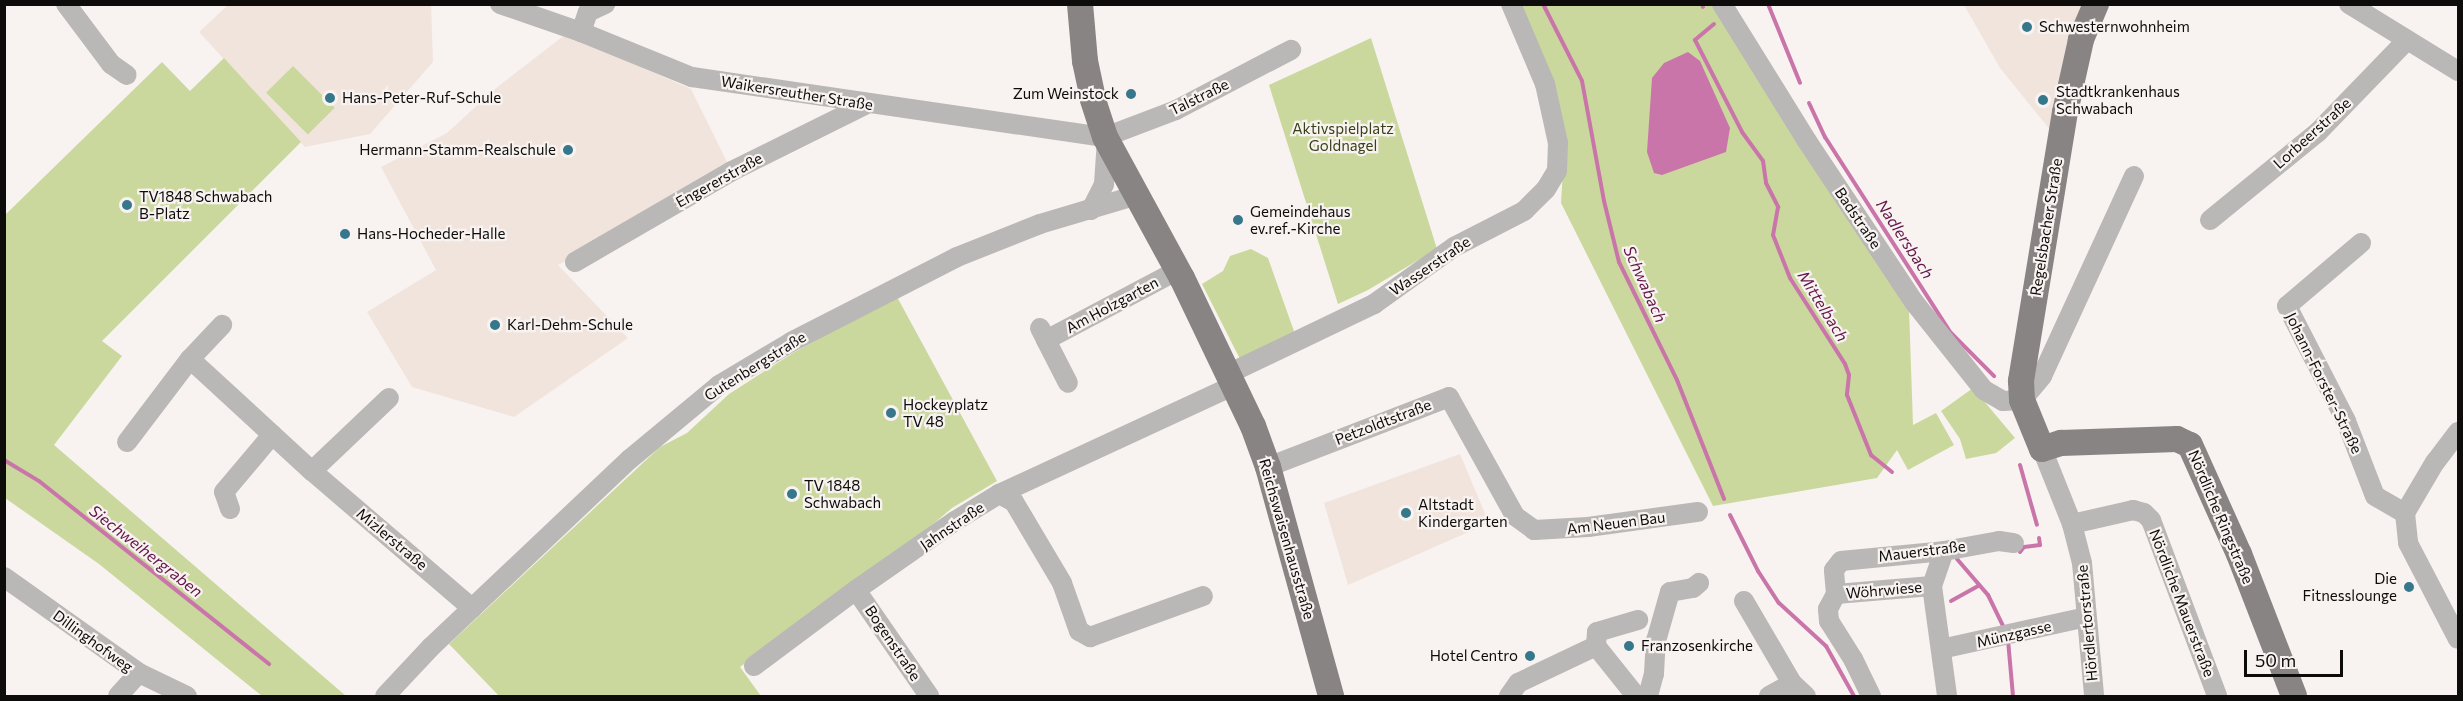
<!DOCTYPE html>
<meta charset="utf-8">
<style>
body{margin:0}
#map{position:relative;width:2463px;height:701px;overflow:hidden;background:#f8f3f0;font-family:Commissioner,sans-serif}
div>[style]{position:absolute}
.built>*{inset:0;background:#f1e4dd}
.green>*{inset:0;background:#cad89e;transform-origin:0 0}
.water>*{inset:0;background:#ca75a9}
.stream>*{height:4px;margin:-2px;padding:0 2px;transform-origin:2px;border-radius:2px;background:#ca75a9}
.minor>*{height:20px;margin:-10px;padding:0 10px;transform-origin:10px;border-radius:10px;background:#bab7b7}
.major>*{height:26px;margin:-13px;padding:0 13px;transform-origin:13px;border-radius:13px;background:#898484}
.dots>*{width:16px;height:16px;translate:-50% -50%;box-sizing:border-box;border:3px solid #f8f3f0;border-radius:50%}
span{translate:-50% -50%;white-space:nowrap;text-align:center;line-height:1.15;-webkit-text-stroke:4.5px #f8f3f0;paint-order:stroke}
.poi-label{font-size:15px;color:#0d0c0b}
.left{translate:0 -50%;text-align:left}
.right{translate:-100% -50%;text-align:right}
.street-label{font-size:15px;color:#0d0c0b}
.park-label{font-size:15px;color:#384018}
.water-label{font-size:16px;color:#621549;font-style:italic}
.frame{position:absolute;inset:0;border:6px solid #0d0c0b;pointer-events:none}
.scale{position:absolute;left:2244px;top:650px;width:99px;height:27px;box-sizing:border-box;border:3px solid #0d0c0b;border-top:0;padding-left:8px;font-size:18px;line-height:21px;white-space:nowrap;color:#0d0c0b;-webkit-text-stroke:4px #f8f3f0;paint-order:stroke}
</style>
<div id="map">
<div class="built">
<i style="clip-path:polygon(228px 5px,431px 5px,433px 62px,370px 134px,305px 147px,199px 32px)"></i>
<i style="clip-path:polygon(1964px 5px,2091px 5px,2051px 131px,2000px 68px)"></i>
<i style="clip-path:polygon(566px 34px,691px 89px,731px 170px,558px 265px,628px 338px,514px 417px,412px 387px,367px 312px,436px 270px,381px 167px,447px 133px,496px 88px)"></i>
<i style="clip-path:polygon(1460px 454px,1489px 523px,1348px 585px,1324px 503px)"></i>
</div>
<div class="green">
<i style="clip-path:polygon(1509px 5px,1716px 5px,1909px 308px,1913px 425px,1936px 413px,1954px 445px,1908px 470px,1897px 450px,1877px 478px,1713px 506px,1561px 203px,1565px 136px)"></i>
<i style="clip-path:polygon(1371px 38px,1437px 249px,1368px 290px,1338px 304px,1269px 85px)"></i>
<i style="clip-path:polygon(224px 58px,301px 142px,102px 341px,122px 356px,54px 445px,346px 696px,262px 696px,99px 564px,5px 498px,5px 215px,162px 62px,190px 91px)"></i>
<i style="left:293px;top:66px;width:59px;height:38px;rotate:45deg"></i>
<i style="clip-path:polygon(1251px 249px,1268px 258px,1295px 334px,1240px 359px,1202px 284px,1223px 271px,1230px 256px)"></i>
<i style="clip-path:polygon(896px 295px,997px 481px,952px 508px,897px 555px,853px 584px,740px 667px,761px 696px,499px 696px,449px 644px,660px 447px,687px 433px,729px 394px,793px 353px)"></i>
<i style="clip-path:polygon(1973px 388px,2015px 438px,1996px 453px,1966px 459px,1960px 439px,1941px 411px)"></i>
</div>
<div class="water">
<i style="clip-path:polygon(1688px 52px,1700px 61px,1730px 128px,1726px 152px,1662px 175px,1654px 173px,1647px 152px,1652px 78px,1664px 63px)"></i>
</div>
<div class="stream">
<i style="left:1543px;top:4px;width:86px;rotate:63.1deg"></i>
<i style="left:1582px;top:81px;width:122px;rotate:79.6deg"></i>
<i style="left:1604px;top:201px;width:63px;rotate:76.2deg"></i>
<i style="left:1619px;top:262px;width:131px;rotate:63.8deg"></i>
<i style="left:1677px;top:380px;width:128px;rotate:68.4deg"></i>
<i style="left:1702px;top:4px;width:3px;rotate:72deg"></i>
<i style="left:1768px;top:4px;width:85px;rotate:67.9deg"></i>
<i style="left:1714px;top:24px;width:25px;rotate:140deg"></i>
<i style="left:1695px;top:40px;width:103px;rotate:62.9deg"></i>
<i style="left:1742px;top:132px;width:36px;rotate:54deg"></i>
<i style="left:1763px;top:161px;width:22px;rotate:82deg"></i>
<i style="left:1766px;top:183px;width:27px;rotate:63deg"></i>
<i style="left:1778px;top:207px;width:28px;rotate:100deg"></i>
<i style="left:1773px;top:235px;width:46px;rotate:68.4deg"></i>
<i style="left:1790px;top:278px;width:102px;rotate:57.4deg"></i>
<i style="left:1845px;top:364px;width:12px;rotate:70deg"></i>
<i style="left:1849px;top:375px;width:20px;rotate:96deg"></i>
<i style="left:1847px;top:395px;width:65px;rotate:68.2deg"></i>
<i style="left:1871px;top:455px;width:27px;rotate:39deg"></i>
<i style="left:1809px;top:103px;width:38px;rotate:65deg"></i>
<i style="left:1825px;top:137px;width:233px;rotate:57.3deg"></i>
<i style="left:1951px;top:333px;width:61px;rotate:45deg"></i>
<i style="left:4px;top:460px;width:41px;rotate:31deg"></i>
<i style="left:39px;top:481px;width:294px;rotate:38.5deg"></i>
<i style="left:2020px;top:465px;width:62px;rotate:74.2deg"></i>
<i style="left:1730px;top:515px;width:63px;rotate:63.4deg"></i>
<i style="left:1758px;top:571px;width:38px;rotate:57deg"></i>
<i style="left:1779px;top:603px;width:64px;rotate:42.5deg"></i>
<i style="left:1826px;top:646px;width:57px;rotate:60.8deg"></i>
<i style="left:2020px;top:552px;width:6px;rotate:-51deg"></i>
<i style="left:2024px;top:547px;width:16px;rotate:-7deg"></i>
<i style="left:2040px;top:545px;width:7px;rotate:-98deg"></i>
<i style="left:1957px;top:559px;width:48px;rotate:49.3deg"></i>
<i style="left:1988px;top:595px;width:39px;rotate:64deg"></i>
<i style="left:1951px;top:601px;width:31px;rotate:-29deg"></i>
<i style="left:2008px;top:640px;width:56px;rotate:84.9deg"></i>
</div>
<div class="minor">
<i style="left:66px;top:4px;width:75px;rotate:53.1deg"></i>
<i style="left:111px;top:64px;width:19px;rotate:35deg"></i>
<i style="left:500px;top:4px;width:86px;rotate:19.1deg"></i>
<i style="left:581px;top:32px;width:120px;rotate:22.1deg"></i>
<i style="left:692px;top:77px;width:417px;rotate:8.3deg"></i>
<i style="left:1105px;top:137px;width:76px;rotate:-20.8deg"></i>
<i style="left:1176px;top:110px;width:130px;rotate:-27.6deg"></i>
<i style="left:1722px;top:4px;width:161px;rotate:58.2deg"></i>
<i style="left:1807px;top:141px;width:193px;rotate:56.4deg"></i>
<i style="left:1914px;top:302px;width:112px;rotate:51.5deg"></i>
<i style="left:1984px;top:390px;width:22px;rotate:30deg"></i>
<i style="left:2003px;top:401px;width:19px;rotate:-3deg"></i>
<i style="left:2022px;top:400px;width:31px;rotate:-50deg"></i>
<i style="left:2042px;top:376px;width:220px;rotate:-65.3deg"></i>
<i style="left:2349px;top:4px;width:128px;rotate:31.6deg"></i>
<i style="left:581px;top:32px;width:21px;rotate:-71deg"></i>
<i style="left:588px;top:12px;width:19px;rotate:-25deg"></i>
<i style="left:1091px;top:210px;width:29px;rotate:-63deg"></i>
<i style="left:1104px;top:184px;width:44px;rotate:-86.1deg"></i>
<i style="left:2210px;top:220px;width:139px;rotate:-39.2deg"></i>
<i style="left:2318px;top:132px;width:128px;rotate:-45.9deg"></i>
<i style="left:2361px;top:243px;width:97px;rotate:139.6deg"></i>
<i style="left:2287px;top:306px;width:129px;rotate:62.8deg"></i>
<i style="left:2346px;top:421px;width:80px;rotate:68.9deg"></i>
<i style="left:2375px;top:496px;width:34px;rotate:30deg"></i>
<i style="left:575px;top:262px;width:181px;rotate:-30.1deg"></i>
<i style="left:732px;top:171px;width:151px;rotate:-26.4deg"></i>
<i style="left:1040px;top:328px;width:13px;rotate:63deg"></i>
<i style="left:1046px;top:340px;width:149px;rotate:-27.9deg"></i>
<i style="left:1046px;top:340px;width:48px;rotate:62.9deg"></i>
<i style="left:190px;top:359px;width:166px;rotate:42.6deg"></i>
<i style="left:312px;top:471px;width:211px;rotate:40.6deg"></i>
<i style="left:1230px;top:373px;width:160px;rotate:-25.6deg"></i>
<i style="left:1374px;top:304px;width:98px;rotate:-35.5deg"></i>
<i style="left:1454px;top:247px;width:79px;rotate:-27.2deg"></i>
<i style="left:1524px;top:211px;width:31px;rotate:-45deg"></i>
<i style="left:1546px;top:189px;width:21px;rotate:-59deg"></i>
<i style="left:1557px;top:171px;width:28px;rotate:-88deg"></i>
<i style="left:1558px;top:143px;width:60px;rotate:-102.4deg"></i>
<i style="left:1545px;top:84px;width:87px;rotate:-113deg"></i>
<i style="left:2458px;top:432px;width:38px;rotate:127deg"></i>
<i style="left:2435px;top:462px;width:59px;rotate:120.5deg"></i>
<i style="left:2405px;top:513px;width:30px;rotate:84deg"></i>
<i style="left:2408px;top:543px;width:108px;rotate:62.5deg"></i>
<i style="left:127px;top:442px;width:104px;rotate:-52.8deg"></i>
<i style="left:190px;top:359px;width:47px;rotate:-46.7deg"></i>
<i style="left:2042px;top:449px;width:81px;rotate:68.2deg"></i>
<i style="left:2072px;top:524px;width:40px;rotate:75.6deg"></i>
<i style="left:2082px;top:563px;width:134px;rotate:84.8deg"></i>
<i style="left:1268px;top:467px;width:194px;rotate:-21.1deg"></i>
<i style="left:1449px;top:397px;width:136px;rotate:61deg"></i>
<i style="left:1515px;top:516px;width:24px;rotate:36deg"></i>
<i style="left:1534px;top:530px;width:54px;rotate:-3.2deg"></i>
<i style="left:1588px;top:527px;width:111px;rotate:-7.8deg"></i>
<i style="left:312px;top:471px;width:106px;rotate:-43.5deg"></i>
<i style="left:999px;top:494px;width:17px;rotate:28deg"></i>
<i style="left:1014px;top:502px;width:94px;rotate:59.3deg"></i>
<i style="left:1062px;top:583px;width:51px;rotate:70.5deg"></i>
<i style="left:1079px;top:631px;width:13px;rotate:29deg"></i>
<i style="left:1090px;top:637px;width:120px;rotate:-19.9deg"></i>
<i style="left:230px;top:509px;width:18px;rotate:-109deg"></i>
<i style="left:224px;top:492px;width:75px;rotate:-49.9deg"></i>
<i style="left:2072px;top:524px;width:63px;rotate:-12.9deg"></i>
<i style="left:2133px;top:510px;width:11px;rotate:15deg"></i>
<i style="left:2144px;top:513px;width:10px;rotate:45deg"></i>
<i style="left:2151px;top:520px;width:188px;rotate:69.4deg"></i>
<i style="left:1944px;top:551px;width:37px;rotate:109deg"></i>
<i style="left:1932px;top:586px;width:111px;rotate:82.2deg"></i>
<i style="left:4px;top:577px;width:166px;rotate:35.4deg"></i>
<i style="left:139px;top:673px;width:53px;rotate:25.6deg"></i>
<i style="left:856px;top:590px;width:129px;rotate:55.4deg"></i>
<i style="left:1836px;top:594px;width:96px;rotate:-4.8deg"></i>
<i style="left:1744px;top:601px;width:95px;rotate:59.7deg"></i>
<i style="left:1792px;top:683px;width:19px;rotate:43deg"></i>
<i style="left:1941px;top:649px;width:148px;rotate:-12.4deg"></i>
<i style="left:754px;top:666px;width:127px;rotate:-36.7deg"></i>
<i style="left:856px;top:590px;width:121px;rotate:-34.9deg"></i>
<i style="left:955px;top:521px;width:52px;rotate:-31.5deg"></i>
<i style="left:999px;top:494px;width:260px;rotate:-24.8deg"></i>
<i style="left:118px;top:696px;width:31px;rotate:-48deg"></i>
<i style="left:385px;top:696px;width:67px;rotate:-46.8deg"></i>
<i style="left:431px;top:647px;width:274px;rotate:-43.4deg"></i>
<i style="left:630px;top:459px;width:116px;rotate:-39.7deg"></i>
<i style="left:719px;top:385px;width:84px;rotate:-30.8deg"></i>
<i style="left:791px;top:342px;width:186px;rotate:-27.1deg"></i>
<i style="left:957px;top:257px;width:89px;rotate:-21.7deg"></i>
<i style="left:1040px;top:224px;width:101px;rotate:-16.6deg"></i>
<i style="left:1509px;top:696px;width:16px;rotate:-55deg"></i>
<i style="left:1518px;top:683px;width:86px;rotate:-25.4deg"></i>
<i style="left:1636px;top:696px;width:64px;rotate:-128.7deg"></i>
<i style="left:1596px;top:646px;width:14px;rotate:-86deg"></i>
<i style="left:1597px;top:632px;width:43px;rotate:-16.3deg"></i>
<i style="left:1648px;top:696px;width:23px;rotate:-75deg"></i>
<i style="left:1654px;top:674px;width:33px;rotate:-87deg"></i>
<i style="left:1656px;top:641px;width:51px;rotate:-74.1deg"></i>
<i style="left:1670px;top:592px;width:23px;rotate:-10deg"></i>
<i style="left:1693px;top:588px;width:8px;rotate:-40deg"></i>
<i style="left:1769px;top:696px;width:26px;rotate:-29deg"></i>
<i style="left:1871px;top:696px;width:41px;rotate:-115.9deg"></i>
<i style="left:1853px;top:659px;width:45px;rotate:-122.3deg"></i>
<i style="left:1829px;top:621px;width:12px;rotate:-95deg"></i>
<i style="left:1828px;top:609px;width:17px;rotate:-62deg"></i>
<i style="left:1836px;top:594px;width:24px;rotate:-95deg"></i>
<i style="left:1834px;top:570px;width:11px;rotate:-52deg"></i>
<i style="left:1841px;top:561px;width:103px;rotate:-5.5deg"></i>
<i style="left:1944px;top:551px;width:56px;rotate:-10.3deg"></i>
<i style="left:1999px;top:541px;width:15px;rotate:8deg"></i>
</div>
<div class="major">
<i style="left:1080px;top:4px;width:57px;rotate:85deg"></i>
<i style="left:1085px;top:61px;width:40px;rotate:78deg"></i>
<i style="left:1093px;top:100px;width:39px;rotate:72deg"></i>
<i style="left:1105px;top:137px;width:161px;rotate:61.4deg"></i>
<i style="left:1182px;top:278px;width:164px;rotate:64.4deg"></i>
<i style="left:1253px;top:426px;width:44px;rotate:69.9deg"></i>
<i style="left:1268px;top:467px;width:238px;rotate:74.6deg"></i>
<i style="left:2096px;top:4px;width:39px;rotate:113deg"></i>
<i style="left:2081px;top:40px;width:74px;rotate:102.5deg"></i>
<i style="left:2065px;top:112px;width:273px;rotate:99.3deg"></i>
<i style="left:2021px;top:381px;width:19px;rotate:87deg"></i>
<i style="left:2022px;top:400px;width:53px;rotate:67.8deg"></i>
<i style="left:2042px;top:449px;width:20px;rotate:-18deg"></i>
<i style="left:2061px;top:443px;width:116px;rotate:-2deg"></i>
<i style="left:2177px;top:439px;width:14px;rotate:25deg"></i>
<i style="left:2190px;top:445px;width:120px;rotate:65.8deg"></i>
<i style="left:2239px;top:554px;width:152px;rotate:68.8deg"></i>
</div>
<div class="dots">
<i style="left:2027px;top:27px;background:#37778b"></i>
<i style="left:1131px;top:94px;background:#37778b"></i>
<i style="left:330px;top:98px;background:#37778b"></i>
<i style="left:2043px;top:100px;background:#37778b"></i>
<i style="left:568px;top:150px;background:#37778b"></i>
<i style="left:127px;top:205px;background:#37778b"></i>
<i style="left:1238px;top:220px;background:#37778b"></i>
<i style="left:345px;top:234px;background:#37778b"></i>
<i style="left:495px;top:325px;background:#37778b"></i>
<i style="left:891px;top:413px;background:#37778b"></i>
<i style="left:792px;top:494px;background:#37778b"></i>
<i style="left:1406px;top:513px;background:#37778b"></i>
<i style="left:2409px;top:587px;background:#37778b"></i>
<i style="left:1629px;top:646px;background:#37778b"></i>
<i style="left:1530px;top:656px;background:#37778b"></i>
</div>
<div class="poi-label">
<span class="left" style="left:2039px;top:27px">Schwesternwohnheim</span>
<span class="left" style="left:2056px;top:100px">Stadtkrankenhaus<br>Schwabach</span>
<span class="right" style="left:1119px;top:94px">Zum Weinstock</span>
<span class="left" style="left:342px;top:98px">Hans-Peter-Ruf-Schule</span>
<span class="right" style="left:556px;top:150px">Hermann-Stamm-Realschule</span>
<span class="left" style="left:139px;top:205px">TV1848 Schwabach<br>B-Platz</span>
<span class="left" style="left:1250px;top:220px">Gemeindehaus<br>ev.ref.-Kirche</span>
<span class="left" style="left:357px;top:234px">Hans-Hocheder-Halle</span>
<span class="left" style="left:507px;top:325px">Karl-Dehm-Schule</span>
<span class="left" style="left:903px;top:413px">Hockeyplatz<br>TV 48</span>
<span class="left" style="left:804px;top:494px">TV 1848<br>Schwabach</span>
<span class="left" style="left:1418px;top:513px">Altstadt<br>Kindergarten</span>
<span class="right" style="left:2397px;top:587px">Die<br>Fitnesslounge</span>
<span class="left" style="left:1641px;top:646px">Franzosenkirche</span>
<span class="right" style="left:1518px;top:656px">Hotel Centro</span>
</div>
<div class="street-label">
<span style="left:797px;top:93px;rotate:9deg">Waikersreuther Straße</span>
<span style="left:1199px;top:97px;rotate:-26deg">Talstraße</span>
<span style="left:2312px;top:133px;rotate:-42deg">Lorbeerstraße</span>
<span style="left:719px;top:180px;rotate:-29deg">Engererstraße</span>
<span style="left:1858px;top:218px;rotate:56deg">Badstraße</span>
<span style="left:2046px;top:227px;rotate:-81deg">Regelsbacher Straße</span>
<span style="left:1430px;top:266px;rotate:-34deg">Wasserstraße</span>
<span style="left:1112px;top:305px;rotate:-28deg">Am Holzgarten</span>
<span style="left:755px;top:366px;rotate:-32deg">Gutenbergstraße</span>
<span style="left:2324px;top:383px;rotate:64deg">Johann-Forster-Straße</span>
<span style="left:1383px;top:422px;rotate:-21deg">Petzoldtstraße</span>
<span style="left:2221px;top:517px;rotate:67deg">Nördliche Ringstraße</span>
<span style="left:1616px;top:523px;rotate:-7deg">Am Neuen Bau</span>
<span style="left:952px;top:526px;rotate:-34deg">Jahnstraße</span>
<span style="left:392px;top:539px;rotate:40deg">Mizlerstraße</span>
<span style="left:1287px;top:539px;rotate:74deg">Reichswaisenhausstraße</span>
<span style="left:1922px;top:551px;rotate:-7deg">Mauerstraße</span>
<span style="left:1884px;top:590px;rotate:-5deg">Wöhrwiese</span>
<span style="left:2182px;top:603px;rotate:69deg">Nördliche Mauerstraße</span>
<span style="left:2087px;top:623px;rotate:-95deg">Hördlertorstraße</span>
<span style="left:2014px;top:634px;rotate:-13deg">Münzgasse</span>
<span style="left:93px;top:641px;rotate:36deg">Dillinghofweg</span>
<span style="left:893px;top:643px;rotate:56deg">Bogenstraße</span>
</div>
<div class="park-label">
<span style="left:1343px;top:137px">Aktivspielplatz<br>Goldnagel</span>
</div>
<div class="water-label">
<span style="left:1905px;top:239px;rotate:57deg">Nadlersbach</span>
<span style="left:1645px;top:284px;rotate:66deg">Schwabach</span>
<span style="left:1823px;top:306px;rotate:58deg">Mittelbach</span>
<span style="left:146px;top:551px;rotate:38deg">Siechweihergraben</span>
</div>
<div class="frame"></div>
<div class="scale">50 m</div>
</div>
